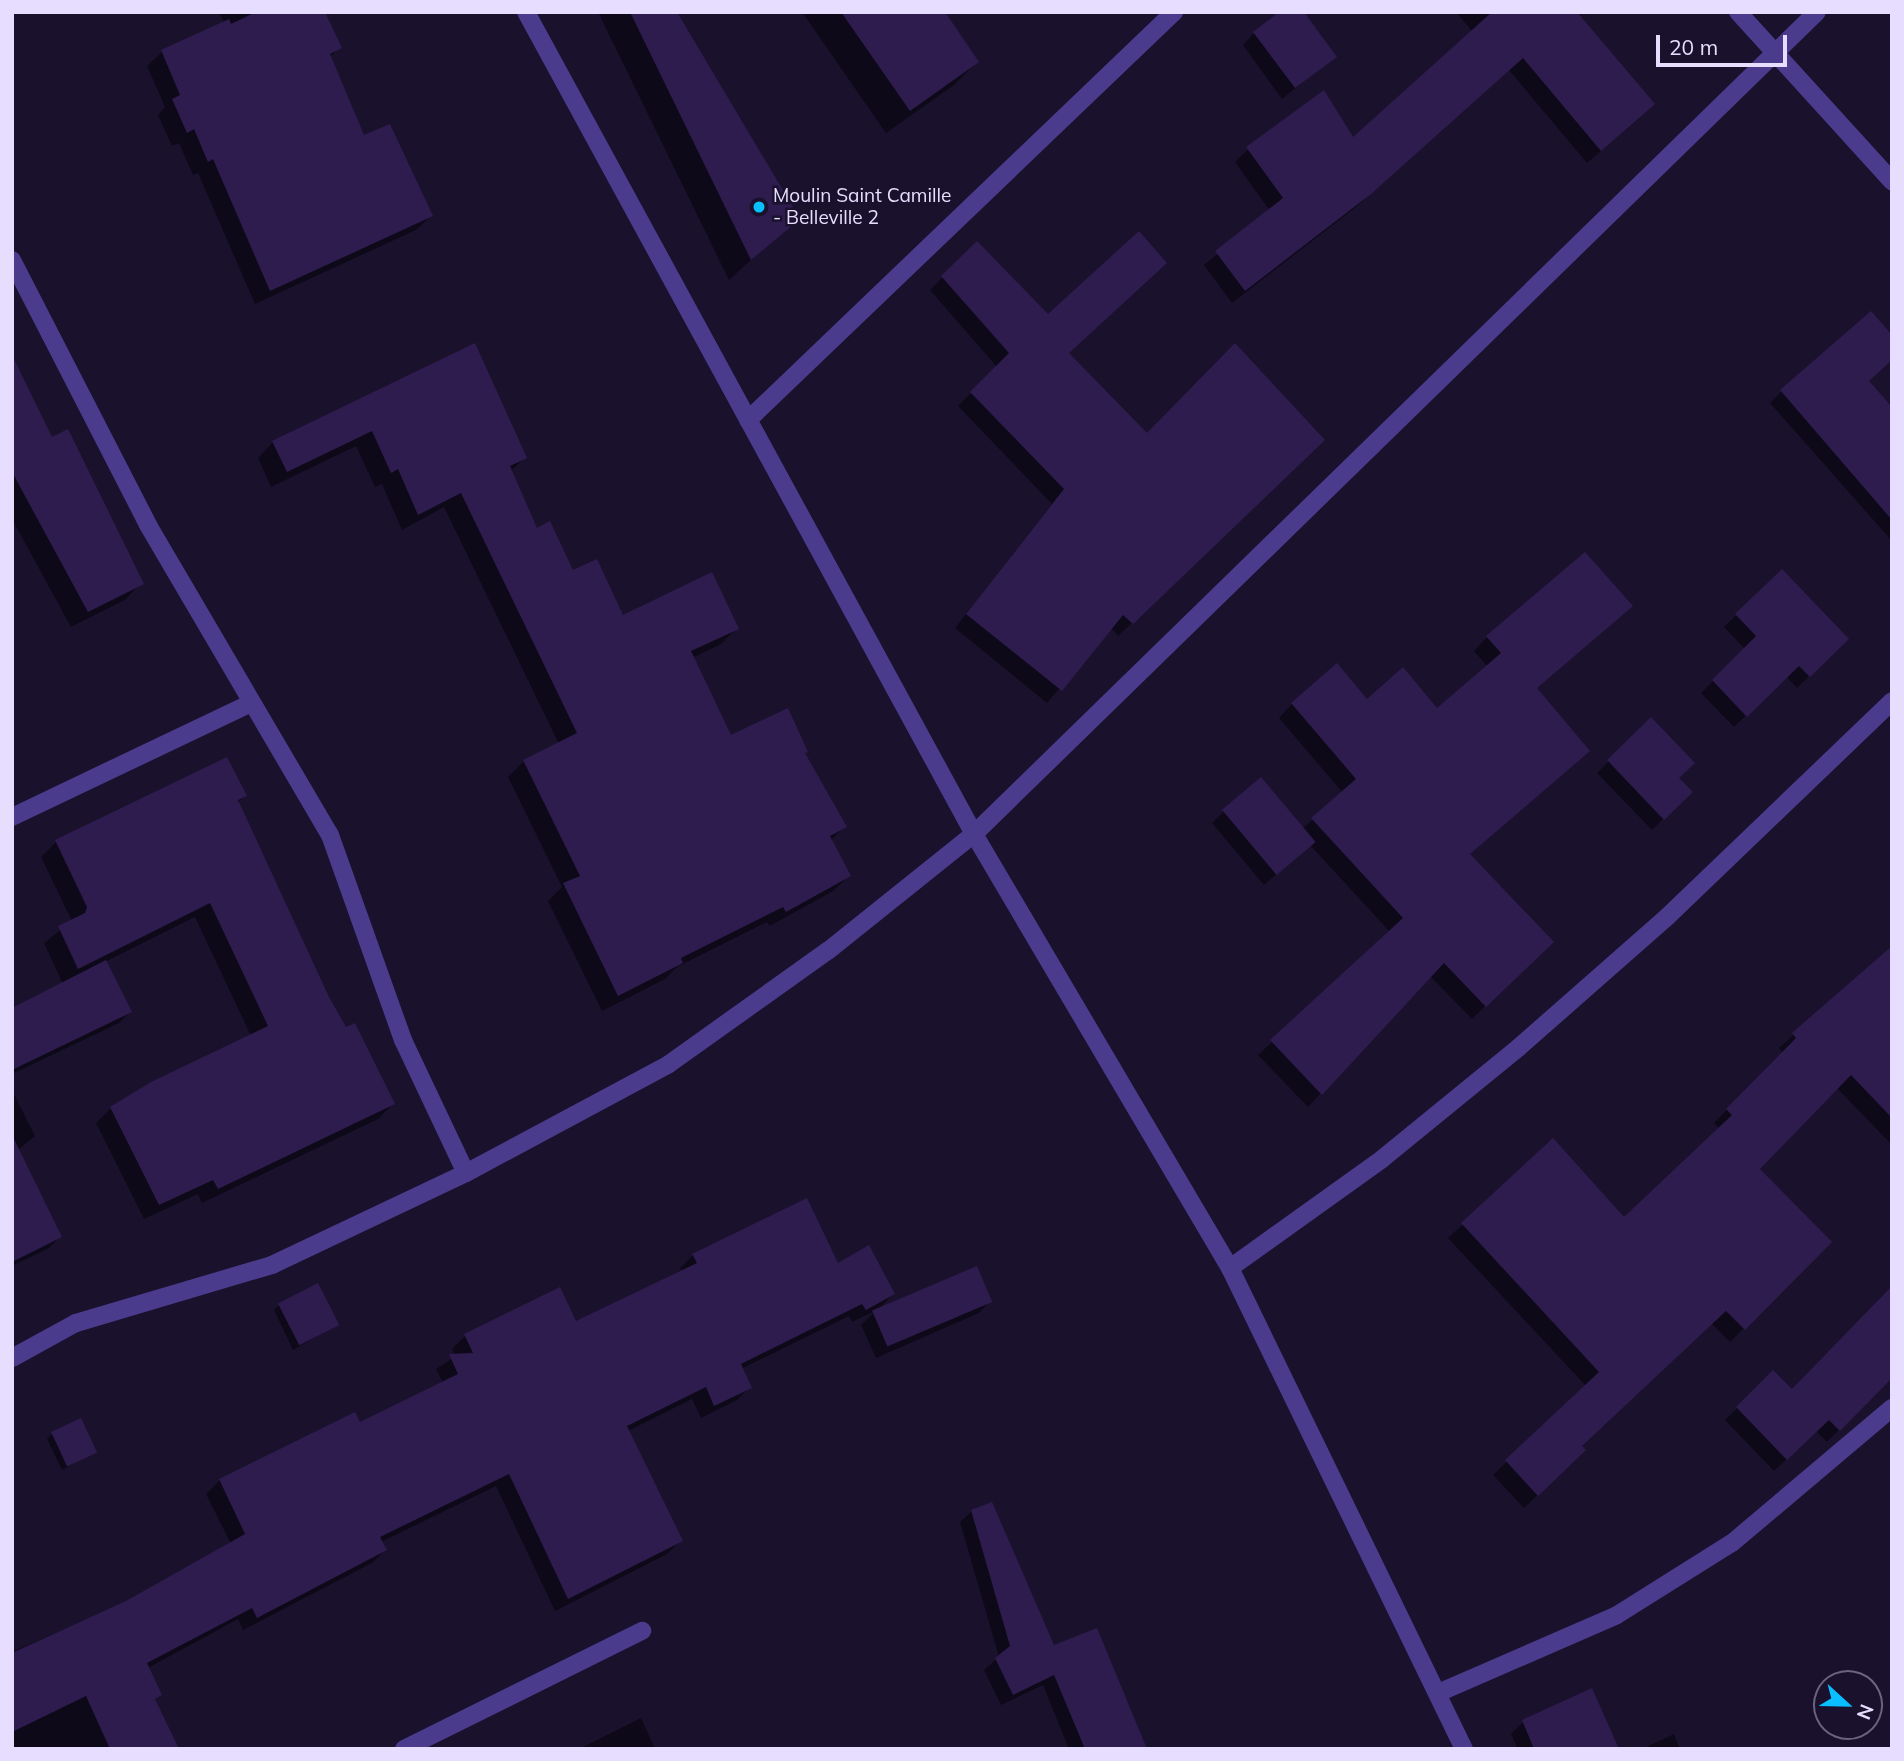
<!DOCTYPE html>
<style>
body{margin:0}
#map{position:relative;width:1904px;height:1761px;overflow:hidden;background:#1a112d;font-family:Mulish,sans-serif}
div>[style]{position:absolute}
.shadow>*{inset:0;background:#0007}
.building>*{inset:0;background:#2f1c4f;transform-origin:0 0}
.minor>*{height:18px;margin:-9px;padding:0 9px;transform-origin:9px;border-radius:9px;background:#4b3b8d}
.dots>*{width:19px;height:19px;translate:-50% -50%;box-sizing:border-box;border:4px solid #1a112d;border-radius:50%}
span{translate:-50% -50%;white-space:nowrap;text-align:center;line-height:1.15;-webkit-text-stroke:5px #1a112d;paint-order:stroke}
.poi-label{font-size:19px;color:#e7ddff}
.left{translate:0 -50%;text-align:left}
.frame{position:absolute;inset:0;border:14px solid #e7ddff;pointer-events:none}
.north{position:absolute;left:1813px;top:1670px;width:70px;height:70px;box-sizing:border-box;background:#1a112d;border:2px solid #6c6381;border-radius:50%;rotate:112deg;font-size:19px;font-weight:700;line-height:28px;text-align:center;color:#e7ddff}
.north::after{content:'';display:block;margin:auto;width:24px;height:32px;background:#09bfff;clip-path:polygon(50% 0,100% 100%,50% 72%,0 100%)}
.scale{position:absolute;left:1656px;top:35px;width:131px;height:32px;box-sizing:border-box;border:4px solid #e7ddff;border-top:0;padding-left:9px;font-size:21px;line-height:24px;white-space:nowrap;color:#e7ddff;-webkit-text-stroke:5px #1a112d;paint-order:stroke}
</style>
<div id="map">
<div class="shadow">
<i style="clip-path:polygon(219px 12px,323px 12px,340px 47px,329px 58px,364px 137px,431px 216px,416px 230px,255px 304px,198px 173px,193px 175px,179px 143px,172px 146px,158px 115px,165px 107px,147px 66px,162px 52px,224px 23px)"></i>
<i style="clip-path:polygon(598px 12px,675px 12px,797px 218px,729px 280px)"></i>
<i style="clip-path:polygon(802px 12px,942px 12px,977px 62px,954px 85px,886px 133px)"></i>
<i style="clip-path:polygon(1456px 12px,1566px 12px,1640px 117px,1587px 163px,1509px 70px,1356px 207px,1232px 303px,1204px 265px,1270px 211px,1235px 162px,1248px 149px,1353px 140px,1473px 32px)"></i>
<i style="clip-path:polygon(1254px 33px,1334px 57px,1282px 99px,1243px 45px)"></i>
<i style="clip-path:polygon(977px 243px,1068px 353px,1147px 435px,1310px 453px,1118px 636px,1111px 628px,1047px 703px,955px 628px,1052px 504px,958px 406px,997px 367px,930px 290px)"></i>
<i style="clip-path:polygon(474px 345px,525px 457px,510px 472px,536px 530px,572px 572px,623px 617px,737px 628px,721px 644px,692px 658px,730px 737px,803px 754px,845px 826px,830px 841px,849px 876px,833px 891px,770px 926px,767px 922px,677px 967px,665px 979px,602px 1011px,548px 901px,562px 887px,508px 777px,524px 761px,559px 744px,444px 507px,402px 530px,382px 484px,375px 487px,356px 446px,271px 487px,258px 458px,273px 442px)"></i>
<i style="clip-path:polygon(12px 372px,141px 583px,125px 600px,71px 627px,12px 519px)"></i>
<i style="clip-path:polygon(1867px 381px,1892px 410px,1892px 541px,1770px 403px,1781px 392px)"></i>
<i style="clip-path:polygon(1782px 571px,1847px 639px,1797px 688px,1786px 676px,1734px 727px,1701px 693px,1745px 649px,1724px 627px)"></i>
<i style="clip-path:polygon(1487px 637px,1535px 689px,1468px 855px,1551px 941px,1472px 1019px,1430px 976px,1308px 1107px,1258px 1055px,1390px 932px,1310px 845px,1264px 885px,1212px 823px,1224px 811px,1302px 829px,1343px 793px,1279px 718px,1292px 704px,1367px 701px,1437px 710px,1488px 667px,1474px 651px)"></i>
<i style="clip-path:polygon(1651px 719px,1677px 778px,1690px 792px,1652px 830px,1597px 773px)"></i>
<i style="clip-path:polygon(245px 796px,237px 803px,327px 997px,393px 1104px,378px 1119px,202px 1203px,198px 1194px,144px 1219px,96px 1123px,111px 1108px,251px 1036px,195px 917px,105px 962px,130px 1012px,119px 1023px,12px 1074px,12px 1010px,63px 984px,44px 943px,72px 921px,41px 857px,56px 842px)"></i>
<i style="clip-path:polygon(1892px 948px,1892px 1145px,1837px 1088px,1758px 1169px,1830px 1242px,1730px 1342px,1711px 1323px,1580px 1446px,1570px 1464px,1524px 1508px,1493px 1475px,1586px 1386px,1448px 1238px,1553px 1141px,1624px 1220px,1720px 1129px,1714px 1123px,1783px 1053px,1779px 1048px)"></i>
<i style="clip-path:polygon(12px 1090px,35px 1136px,18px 1150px,60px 1237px,49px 1248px,12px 1266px)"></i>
<i style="clip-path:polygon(693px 1255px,837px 1265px,893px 1294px,876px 1312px,990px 1301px,979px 1313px,876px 1358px,861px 1325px,875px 1311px,852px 1322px,849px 1316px,741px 1369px,750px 1387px,737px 1400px,701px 1418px,692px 1399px,628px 1431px,680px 1541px,667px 1554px,555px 1611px,496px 1486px,381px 1542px,385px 1550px,372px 1563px,243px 1630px,238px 1619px,148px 1668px,160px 1695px,154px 1701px,177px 1749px,12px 1749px,12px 1652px,127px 1602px,231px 1544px,206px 1494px,220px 1480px,355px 1414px,359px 1424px,443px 1383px,436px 1369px,456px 1356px,452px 1349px,465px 1336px,575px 1323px,682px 1272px,680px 1268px)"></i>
<i style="clip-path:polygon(279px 1305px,337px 1325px,293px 1350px,274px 1310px)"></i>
<i style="clip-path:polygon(1773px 1373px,1792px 1391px,1892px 1376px,1827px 1442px,1816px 1431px,1774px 1471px,1725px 1420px)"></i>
<i style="clip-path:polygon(52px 1434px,95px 1451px,62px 1470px,47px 1439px)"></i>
<i style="clip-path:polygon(972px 1511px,1053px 1648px,1145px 1749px,1069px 1749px,1043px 1685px,1001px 1705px,984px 1670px,999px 1657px,960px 1522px)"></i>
<i style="clip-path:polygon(1592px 1690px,1618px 1749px,1518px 1749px,1511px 1734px,1523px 1722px)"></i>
<i style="clip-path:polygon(641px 1718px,655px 1749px,579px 1749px)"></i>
<i style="clip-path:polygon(1674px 1734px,1680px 1749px,1642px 1749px)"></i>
</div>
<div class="building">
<i style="clip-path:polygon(256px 12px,325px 12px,342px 48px,330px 54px,364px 135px,390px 124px,433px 216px,270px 291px,213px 159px,208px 162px,194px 129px,187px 133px,172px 99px,180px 95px,161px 50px,229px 19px,231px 24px)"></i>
<i style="clip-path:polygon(630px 12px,677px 12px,800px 219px,751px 260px)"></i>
<i style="clip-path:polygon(841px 12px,945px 12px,979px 62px,910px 111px)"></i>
<i style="clip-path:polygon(1279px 12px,1304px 12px,1337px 57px,1295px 88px,1253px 32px)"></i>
<i style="clip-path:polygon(1492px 12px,1577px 12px,1655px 104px,1601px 151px,1523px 58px,1371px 194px,1245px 291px,1215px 251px,1283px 198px,1246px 147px,1324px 90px,1353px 137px)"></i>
<i style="clip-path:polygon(1139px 231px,1167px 263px,1069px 353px,1147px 433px,1235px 343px,1325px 440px,1133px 624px,1123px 615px,1062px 691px,966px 614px,1064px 489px,970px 392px,1009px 353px,941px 276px,977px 241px,1048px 314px)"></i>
<i style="clip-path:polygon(1871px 311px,1892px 335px,1892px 360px,1869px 381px,1892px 407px,1892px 520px,1780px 390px)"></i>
<i style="clip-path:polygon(475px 343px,527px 458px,510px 466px,537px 528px,550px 521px,573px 570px,597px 559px,623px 615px,712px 572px,739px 629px,691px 651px,731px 735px,788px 708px,808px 752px,805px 753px,847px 827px,830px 836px,851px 876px,786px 912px,783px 907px,681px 958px,683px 963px,618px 996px,563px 883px,580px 876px,523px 760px,577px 733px,461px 493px,418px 515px,398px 469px,391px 473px,372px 431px,287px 472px,272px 441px)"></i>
<i style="clip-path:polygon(12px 355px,52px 437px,68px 429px,144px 584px,88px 612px,12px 472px)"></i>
<i style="clip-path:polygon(1585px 552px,1633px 606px,1537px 688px,1590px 751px,1470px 854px,1554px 942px,1486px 1007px,1444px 963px,1322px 1095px,1270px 1040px,1403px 918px,1311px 818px,1356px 779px,1291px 703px,1337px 663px,1367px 699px,1403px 667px,1437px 708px,1501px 653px,1486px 636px)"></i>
<i style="clip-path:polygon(1782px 569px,1849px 639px,1810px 677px,1799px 666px,1747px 717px,1712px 680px,1756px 636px,1735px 614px)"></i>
<i style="clip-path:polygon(1651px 717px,1695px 763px,1679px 778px,1693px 792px,1664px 820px,1607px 760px)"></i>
<i style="clip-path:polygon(227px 757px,247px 796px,238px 800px,329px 997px,346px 1027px,355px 1023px,395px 1104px,218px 1189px,213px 1180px,159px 1205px,110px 1107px,151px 1082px,268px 1026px,210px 903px,78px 969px,58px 926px,85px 913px,87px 907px,55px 840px)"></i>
<i style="left:1261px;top:777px;width:85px;height:51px;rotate:50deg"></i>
<i style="clip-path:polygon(1892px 946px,1892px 1118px,1851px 1075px,1760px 1169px,1832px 1242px,1745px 1330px,1726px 1311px,1582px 1446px,1586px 1450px,1538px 1496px,1505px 1460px,1599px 1372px,1461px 1223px,1553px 1138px,1624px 1217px,1732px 1115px,1726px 1109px,1796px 1038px,1792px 1033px)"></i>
<i style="clip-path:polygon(106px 960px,132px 1012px,12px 1070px,12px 1008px)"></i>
<i style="clip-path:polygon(12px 1135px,62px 1237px,12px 1262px)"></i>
<i style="clip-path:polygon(807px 1198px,838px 1263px,869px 1245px,895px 1294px,866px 1310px,862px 1304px,741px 1364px,752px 1388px,714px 1406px,706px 1387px,627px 1426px,683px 1541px,568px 1599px,509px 1474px,380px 1537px,387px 1550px,257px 1618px,252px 1608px,147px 1663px,162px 1695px,155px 1699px,179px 1749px,110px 1749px,86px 1696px,12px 1732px,12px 1653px,126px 1601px,245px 1534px,219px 1479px,355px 1412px,360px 1422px,458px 1374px,449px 1354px,473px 1353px,464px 1334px,560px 1287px,576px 1321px,697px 1263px,692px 1254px)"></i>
<i style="left:977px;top:1266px;width:39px;height:114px;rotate:67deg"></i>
<i style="left:318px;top:1283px;width:47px;height:45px;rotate:63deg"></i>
<i style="clip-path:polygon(1892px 1286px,1892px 1378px,1840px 1431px,1829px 1420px,1787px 1460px,1736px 1407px,1773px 1370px,1792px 1389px)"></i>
<i style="left:81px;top:1418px;width:38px;height:33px;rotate:65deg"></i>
<i style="clip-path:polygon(992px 1502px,1054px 1645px,1097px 1628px,1147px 1749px,1085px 1749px,1054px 1675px,1013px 1695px,995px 1658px,1010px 1646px,971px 1510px)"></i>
<i style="clip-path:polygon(1592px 1688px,1619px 1749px,1534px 1749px,1522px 1720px)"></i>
</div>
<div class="minor">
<i style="left:526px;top:12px;width:936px;rotate:61.41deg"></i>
<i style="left:974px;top:834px;width:504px;rotate:59.47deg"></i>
<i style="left:1230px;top:1268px;width:535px;rotate:64.06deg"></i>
<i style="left:1738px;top:12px;width:229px;rotate:47.7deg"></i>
<i style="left:12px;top:260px;width:298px;rotate:62.8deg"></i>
<i style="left:148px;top:525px;width:359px;rotate:59.6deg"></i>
<i style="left:330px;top:835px;width:218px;rotate:70.4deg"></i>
<i style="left:403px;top:1040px;width:147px;rotate:64.7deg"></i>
<i style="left:748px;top:420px;width:590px;rotate:-43.76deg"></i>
<i style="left:12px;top:817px;width:263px;rotate:-25.5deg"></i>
<i style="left:1230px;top:1268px;width:187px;rotate:-35.6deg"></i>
<i style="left:1382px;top:1159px;width:176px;rotate:-39.2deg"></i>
<i style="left:1518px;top:1048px;width:198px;rotate:-41.3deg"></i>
<i style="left:1667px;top:917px;width:312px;rotate:-43.8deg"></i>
<i style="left:12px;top:1358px;width:73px;rotate:-28.7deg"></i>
<i style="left:76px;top:1323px;width:204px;rotate:-16.5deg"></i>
<i style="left:272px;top:1265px;width:215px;rotate:-25.4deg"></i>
<i style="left:466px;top:1173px;width:230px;rotate:-28.2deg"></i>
<i style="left:669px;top:1064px;width:196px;rotate:-35.5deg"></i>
<i style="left:829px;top:950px;width:186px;rotate:-38.7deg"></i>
<i style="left:974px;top:834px;width:1177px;rotate:-44.28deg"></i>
<i style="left:1438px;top:1693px;width:195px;rotate:-23.5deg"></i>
<i style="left:1617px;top:1615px;width:136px;rotate:-32.1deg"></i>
<i style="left:1732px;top:1543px;width:209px;rotate:-40.2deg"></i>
<i style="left:404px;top:1749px;width:266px;rotate:-26.4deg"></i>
</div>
<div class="dots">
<i style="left:759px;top:207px;background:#09bfff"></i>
</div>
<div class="poi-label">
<span class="left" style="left:773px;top:207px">Moulin Saint Camille<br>- Belleville 2</span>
</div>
<div class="frame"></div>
<div class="north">N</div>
<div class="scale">20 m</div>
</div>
